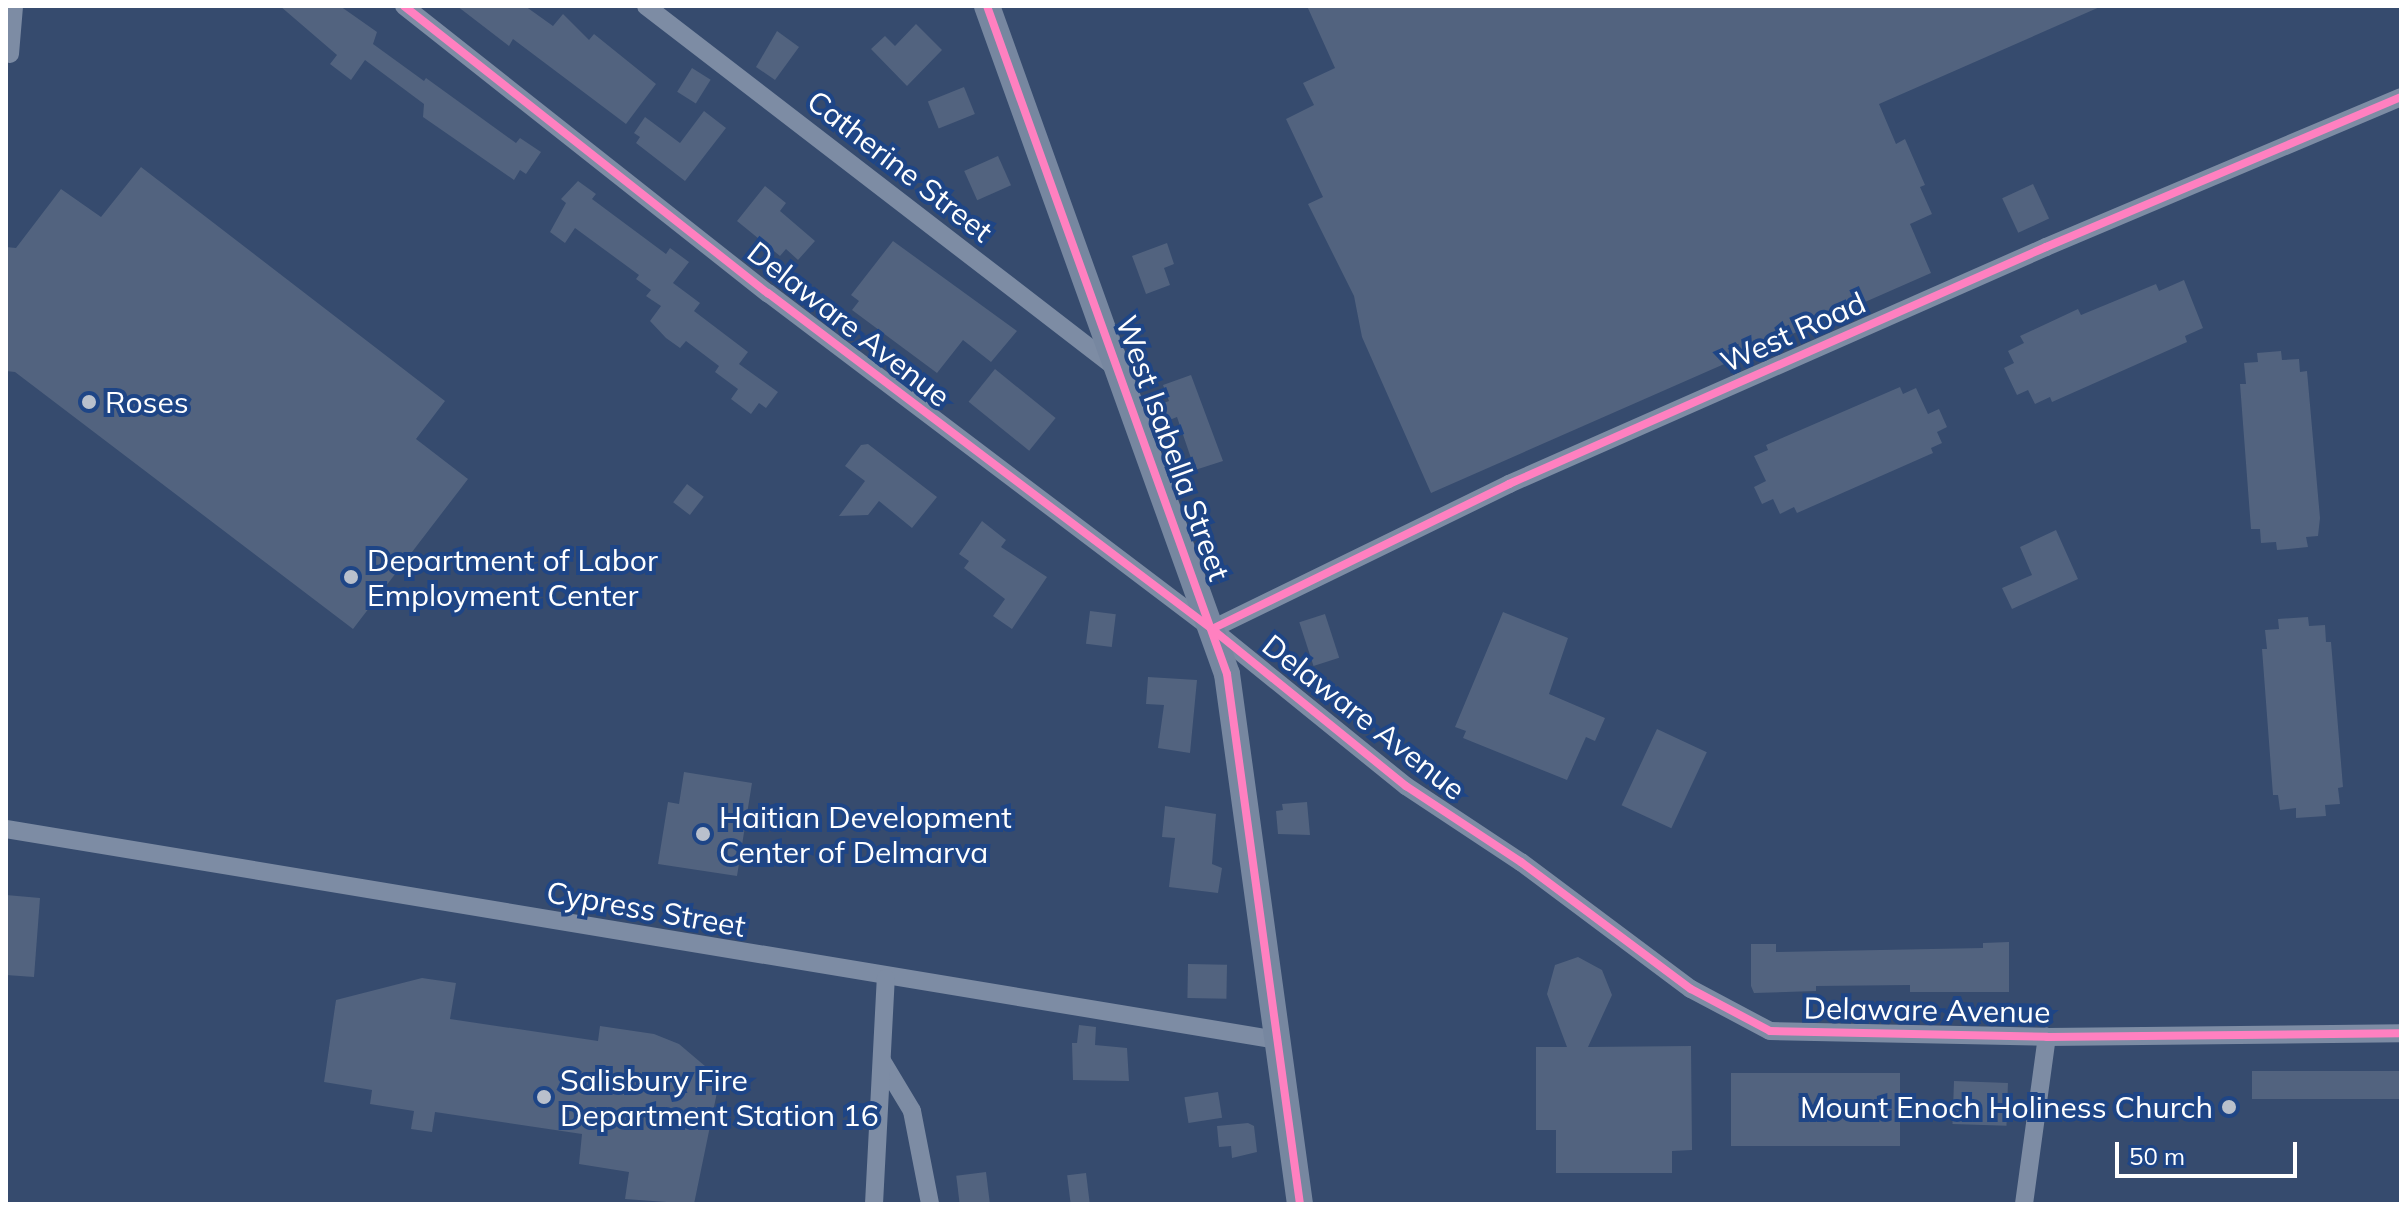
<!DOCTYPE html>
<style>
body{margin:0}
#map{position:relative;width:2407px;height:1210px;overflow:hidden;background:#364b6e;font-family:Mulish,sans-serif}
div>[style]{position:absolute}
.building>*{inset:0;background:#52637f;transform-origin:0 0}
.street>*{height:18px;margin:-9px;padding:0 9px;transform-origin:9px;border-radius:9px;background:#7d8ca4}
.secondary>*{height:26px;margin:-13px;padding:0 13px;transform-origin:13px;border-radius:13px;background:#7787a0}
.cycleway>*{height:8px;margin:-4px;padding:0 4px;transform-origin:4px;border-radius:4px;background:#ff80c0}
.dots>*{width:22px;height:22px;translate:-50% -50%;box-sizing:border-box;border:4px solid #1e4586;border-radius:50%}
span{translate:-50% -50%;white-space:nowrap;text-align:center;line-height:1.15;-webkit-text-stroke:8px #1e4586;paint-order:stroke}
.street-label{font-size:30px;color:#fff}
.poi-label{font-size:30px;color:#fff}
.left{translate:0 -50%;text-align:left}
.right{translate:-100% -50%;text-align:right}
.frame{position:absolute;inset:0;border:8px solid #fff;pointer-events:none}
.scale{position:absolute;left:2115px;top:1142px;width:182px;height:36px;box-sizing:border-box;border:4px solid #fff;border-top:0;padding-left:10px;font-size:24px;line-height:28px;white-space:nowrap;color:#fff;-webkit-text-stroke:6px #1e4586;paint-order:stroke}
</style>
<div id="map">
<div class="building">
<i style="clip-path:polygon(280px 6px,340px 6px,377px 32px,373px 44px,424px 81px,426px 78px,516px 143px,520px 138px,541px 152px,526px 174px,520px 170px,514px 180px,423px 117px,424px 104px,365px 60px,351px 80px,330px 64px,337px 55px)"></i>
<i style="clip-path:polygon(457px 6px,525px 6px,553px 26px,563px 14px,589px 40px,594px 34px,656px 84px,626px 124px,513px 39px,509px 46px)"></i>
<i style="clip-path:polygon(1307px 6px,2102px 6px,1879px 104px,1896px 144px,1905px 139px,1925px 185px,1920px 187px,1932px 214px,1910px 224px,1931px 273px,1431px 493px,1362px 337px,1354px 296px,1308px 204px,1323px 197px,1286px 119px,1314px 105px,1303px 83px,1335px 68px)"></i>
<i style="clip-path:polygon(916px 24px,942px 50px,907px 86px,871px 49px,885px 36px,895px 46px)"></i>
<i style="clip-path:polygon(777px 31px,799px 47px,775px 80px,756px 67px)"></i>
<i style="left:692px;top:68px;width:22px;height:28px;rotate:32deg"></i>
<i style="left:964px;top:87px;width:29px;height:39px;rotate:68deg"></i>
<i style="clip-path:polygon(704px 111px,726px 128px,685px 181px,636px 143px,640px 137px,634px 133px,645px 117px,680px 143px)"></i>
<i style="left:998px;top:156px;width:32px;height:37px;rotate:66deg"></i>
<i style="clip-path:polygon(141px 167px,445px 401px,416px 439px,468px 479px,353px 629px,15px 372px,6px 371px,6px 247px,16px 248px,61px 189px,101px 217px)"></i>
<i style="clip-path:polygon(578px 181px,596px 194px,592px 199px,666px 254px,670px 248px,689px 262px,673px 283px,700px 303px,694px 311px,748px 352px,739px 364px,778px 392px,766px 408px,759px 403px,751px 414px,731px 399px,738px 389px,715px 372px,719px 366px,686px 341px,680px 348px,666px 338px,650px 321px,661px 306px,646px 296px,651px 290px,636px 279px,639px 275px,575px 228px,565px 243px,550px 232px,566px 203px,561px 199px)"></i>
<i style="left:2033px;top:184px;width:38px;height:34px;rotate:65deg"></i>
<i style="clip-path:polygon(765px 186px,786px 203px,780px 211px,815px 241px,798px 260px,786px 249px,780px 256px,737px 221px)"></i>
<i style="clip-path:polygon(893px 241px,1017px 331px,991px 362px,963px 340px,937px 373px,852px 310px,859px 301px,851px 295px)"></i>
<i style="clip-path:polygon(1167px 243px,1174px 264px,1164px 268px,1170px 285px,1146px 294px,1132px 256px)"></i>
<i style="clip-path:polygon(2184px 280px,2203px 328px,2185px 336px,2187px 342px,2052px 402px,2050px 397px,2035px 404px,2028px 390px,2017px 395px,2004px 368px,2014px 363px,2008px 351px,2024px 343px,2020px 336px,2078px 309px,2081px 315px,2156px 284px,2159px 291px)"></i>
<i style="clip-path:polygon(2281px 351px,2282px 360px,2299px 359px,2300px 372px,2307px 371px,2320px 518px,2318px 536px,2306px 537px,2308px 547px,2277px 550px,2276px 542px,2261px 543px,2260px 529px,2251px 529px,2240px 384px,2246px 384px,2244px 363px,2258px 362px,2257px 353px)"></i>
<i style="left:995px;top:369px;width:78px;height:42px;rotate:39deg"></i>
<i style="clip-path:polygon(1191px 375px,1223px 461px,1195px 470px,1177px 417px,1167px 421px,1161px 404px,1169px 401px,1163px 385px)"></i>
<i style="clip-path:polygon(1900px 387px,1903px 394px,1916px 388px,1928px 414px,1939px 409px,1947px 427px,1937px 432px,1942px 443px,1931px 448px,1933px 453px,1797px 513px,1794px 507px,1780px 514px,1773px 499px,1762px 504px,1754px 487px,1766px 481px,1754px 456px,1768px 450px,1766px 445px)"></i>
<i style="clip-path:polygon(868px 444px,937px 497px,912px 528px,879px 501px,868px 515px,839px 516px,865px 481px,845px 466px,861px 445px)"></i>
<i style="left:687px;top:484px;width:21px;height:23px;rotate:37deg"></i>
<i style="clip-path:polygon(982px 521px,1006px 540px,1001px 547px,1047px 577px,1012px 629px,993px 616px,1005px 599px,964px 568px,969px 561px,959px 554px)"></i>
<i style="clip-path:polygon(2056px 530px,2078px 579px,2012px 609px,2002px 588px,2032px 575px,2020px 547px)"></i>
<i style="left:1090px;top:611px;width:26px;height:33px;rotate:7deg"></i>
<i style="clip-path:polygon(1503px 612px,1568px 638px,1549px 694px,1605px 718px,1595px 741px,1586px 737px,1567px 780px,1463px 738px,1466px 731px,1455px 727px)"></i>
<i style="left:1325px;top:614px;width:46px;height:27px;rotate:72deg"></i>
<i style="clip-path:polygon(2308px 617px,2309px 626px,2325px 625px,2326px 642px,2331px 642px,2343px 787px,2338px 788px,2340px 804px,2325px 805px,2326px 816px,2296px 818px,2296px 808px,2280px 810px,2278px 795px,2273px 795px,2262px 649px,2267px 649px,2265px 630px,2279px 629px,2278px 619px)"></i>
<i style="clip-path:polygon(1148px 677px,1197px 680px,1190px 753px,1158px 748px,1164px 705px,1146px 704px)"></i>
<i style="left:1657px;top:729px;width:55px;height:84px;rotate:25deg"></i>
<i style="clip-path:polygon(684px 772px,752px 783px,737px 876px,658px 864px,668px 802px,679px 804px)"></i>
<i style="clip-path:polygon(1307px 802px,1310px 835px,1278px 834px,1276px 811px,1283px 810px,1282px 804px)"></i>
<i style="clip-path:polygon(1165px 806px,1216px 814px,1212px 864px,1222px 868px,1218px 893px,1169px 887px,1175px 838px,1162px 837px)"></i>
<i style="clip-path:polygon(6px 895px,40px 898px,34px 977px,6px 975px)"></i>
<i style="clip-path:polygon(2009px 942px,2009px 992px,1910px 992px,1910px 985px,1816px 986px,1816px 991px,1754px 993px,1751px 986px,1751px 944px,1776px 944px,1776px 952px,1983px 948px,1983px 943px)"></i>
<i style="clip-path:polygon(1578px 957px,1602px 970px,1612px 995px,1588px 1047px,1691px 1046px,1692px 1150px,1672px 1151px,1672px 1173px,1556px 1173px,1556px 1130px,1536px 1130px,1536px 1047px,1567px 1047px,1547px 994px,1555px 965px)"></i>
<i style="left:1188px;top:964px;width:39px;height:34px;rotate:1deg"></i>
<i style="clip-path:polygon(422px 978px,456px 983px,450px 1019px,598px 1041px,600px 1026px,654px 1034px,679px 1044px,712px 1072px,721px 1073px,694px 1204px,625px 1199px,629px 1172px,579px 1164px,582px 1134px,435px 1112px,432px 1132px,411px 1129px,414px 1111px,370px 1104px,372px 1090px,324px 1082px,336px 1000px)"></i>
<i style="clip-path:polygon(1079px 1025px,1096px 1027px,1095px 1045px,1127px 1048px,1129px 1081px,1073px 1080px,1072px 1043px,1077px 1043px)"></i>
<i style="left:2401px;top:1071px;width:28px;height:149px;rotate:90deg"></i>
<i style="left:1900px;top:1073px;width:73px;height:169px;rotate:90deg"></i>
<i style="left:1954px;top:1081px;width:54px;height:43px;rotate:2deg"></i>
<i style="left:1218px;top:1092px;width:26px;height:34px;rotate:81deg"></i>
<i style="clip-path:polygon(1248px 1123px,1254px 1126px,1257px 1152px,1232px 1158px,1231px 1146px,1219px 1147px,1217px 1126px)"></i>
<i style="left:986px;top:1172px;width:32px;height:30px;rotate:83deg"></i>
<i style="left:1086px;top:1173px;width:31px;height:19px;rotate:83deg"></i>
</div>
<div class="street">
<i style="left:404px;top:6px;width:464px;rotate:38.3deg"></i>
<i style="left:768px;top:293px;width:557px;rotate:37.12deg"></i>
<i style="left:1212px;top:629px;width:250px;rotate:39deg"></i>
<i style="left:1406px;top:786px;width:138px;rotate:33.5deg"></i>
<i style="left:1521px;top:862px;width:212px;rotate:36.8deg"></i>
<i style="left:1691px;top:989px;width:89px;rotate:28deg"></i>
<i style="left:1770px;top:1031px;width:277px;rotate:1.2deg"></i>
<i style="left:2047px;top:1037px;width:354px;rotate:-0.6deg"></i>
<i style="left:646px;top:6px;width:593px;rotate:37.6deg"></i>
<i style="left:10px;top:54px;width:48px;rotate:-85.2deg"></i>
<i style="left:1212px;top:629px;width:331px;rotate:-26deg"></i>
<i style="left:1509px;top:484px;width:587px;rotate:-23.81deg"></i>
<i style="left:2046px;top:247px;width:385px;rotate:-22.9deg"></i>
<i style="left:6px;top:829px;width:1289px;rotate:9.42deg"></i>
<i style="left:882px;top:1061px;width:58px;rotate:59deg"></i>
<i style="left:912px;top:1111px;width:95px;rotate:79deg"></i>
<i style="left:874px;top:1204px;width:226px;rotate:-87deg"></i>
<i style="left:2024px;top:1204px;width:169px;rotate:-82.2deg"></i>
</div>
<div class="secondary">
<i style="left:987px;top:6px;width:710px;rotate:70.24deg"></i>
<i style="left:1227px;top:674px;width:535px;rotate:82.16deg"></i>
</div>
<div class="cycleway">
<i style="left:404px;top:6px;width:464px;rotate:38.3deg"></i>
<i style="left:768px;top:293px;width:557px;rotate:37.12deg"></i>
<i style="left:1212px;top:629px;width:250px;rotate:39deg"></i>
<i style="left:1406px;top:786px;width:138px;rotate:33.5deg"></i>
<i style="left:1521px;top:862px;width:212px;rotate:36.8deg"></i>
<i style="left:1691px;top:989px;width:89px;rotate:28deg"></i>
<i style="left:1770px;top:1031px;width:277px;rotate:1.2deg"></i>
<i style="left:2047px;top:1037px;width:354px;rotate:-0.6deg"></i>
<i style="left:987px;top:6px;width:710px;rotate:70.24deg"></i>
<i style="left:1227px;top:674px;width:535px;rotate:82.16deg"></i>
<i style="left:1212px;top:629px;width:331px;rotate:-26deg"></i>
<i style="left:1509px;top:484px;width:587px;rotate:-23.81deg"></i>
<i style="left:2046px;top:247px;width:385px;rotate:-22.9deg"></i>
</div>
<div class="dots">
<i style="left:89px;top:402px;background:#b9c0cc"></i>
<i style="left:351px;top:577px;background:#b9c0cc"></i>
<i style="left:703px;top:834px;background:#b9c0cc"></i>
<i style="left:544px;top:1097px;background:#b9c0cc"></i>
<i style="left:2229px;top:1107px;background:#b9c0cc"></i>
</div>
<div class="street-label">
<span style="left:900px;top:166px;rotate:38deg">Catherine Street</span>
<span style="left:849px;top:324px;rotate:38deg">Delaware Avenue</span>
<span style="left:1793px;top:332px;rotate:-24deg">West Road</span>
<span style="left:1173px;top:448px;rotate:70deg">West Isabella Street</span>
<span style="left:1364px;top:717px;rotate:38deg">Delaware Avenue</span>
<span style="left:646px;top:909px;rotate:10deg">Cypress Street</span>
<span style="left:1927px;top:1010px;rotate:1deg">Delaware Avenue</span>
</div>
<div class="poi-label">
<span class="left" style="left:105px;top:402px">Roses</span>
<span class="left" style="left:367px;top:577px">Department of Labor<br>Employment Center</span>
<span class="left" style="left:719px;top:834px">Haitian Development<br>Center of Delmarva</span>
<span class="left" style="left:560px;top:1097px">Salisbury Fire<br>Department Station 16</span>
<span class="right" style="left:2213px;top:1107px">Mount Enoch Holiness Church</span>
</div>
<div class="frame"></div>
<div class="scale">50 m</div>
</div>
